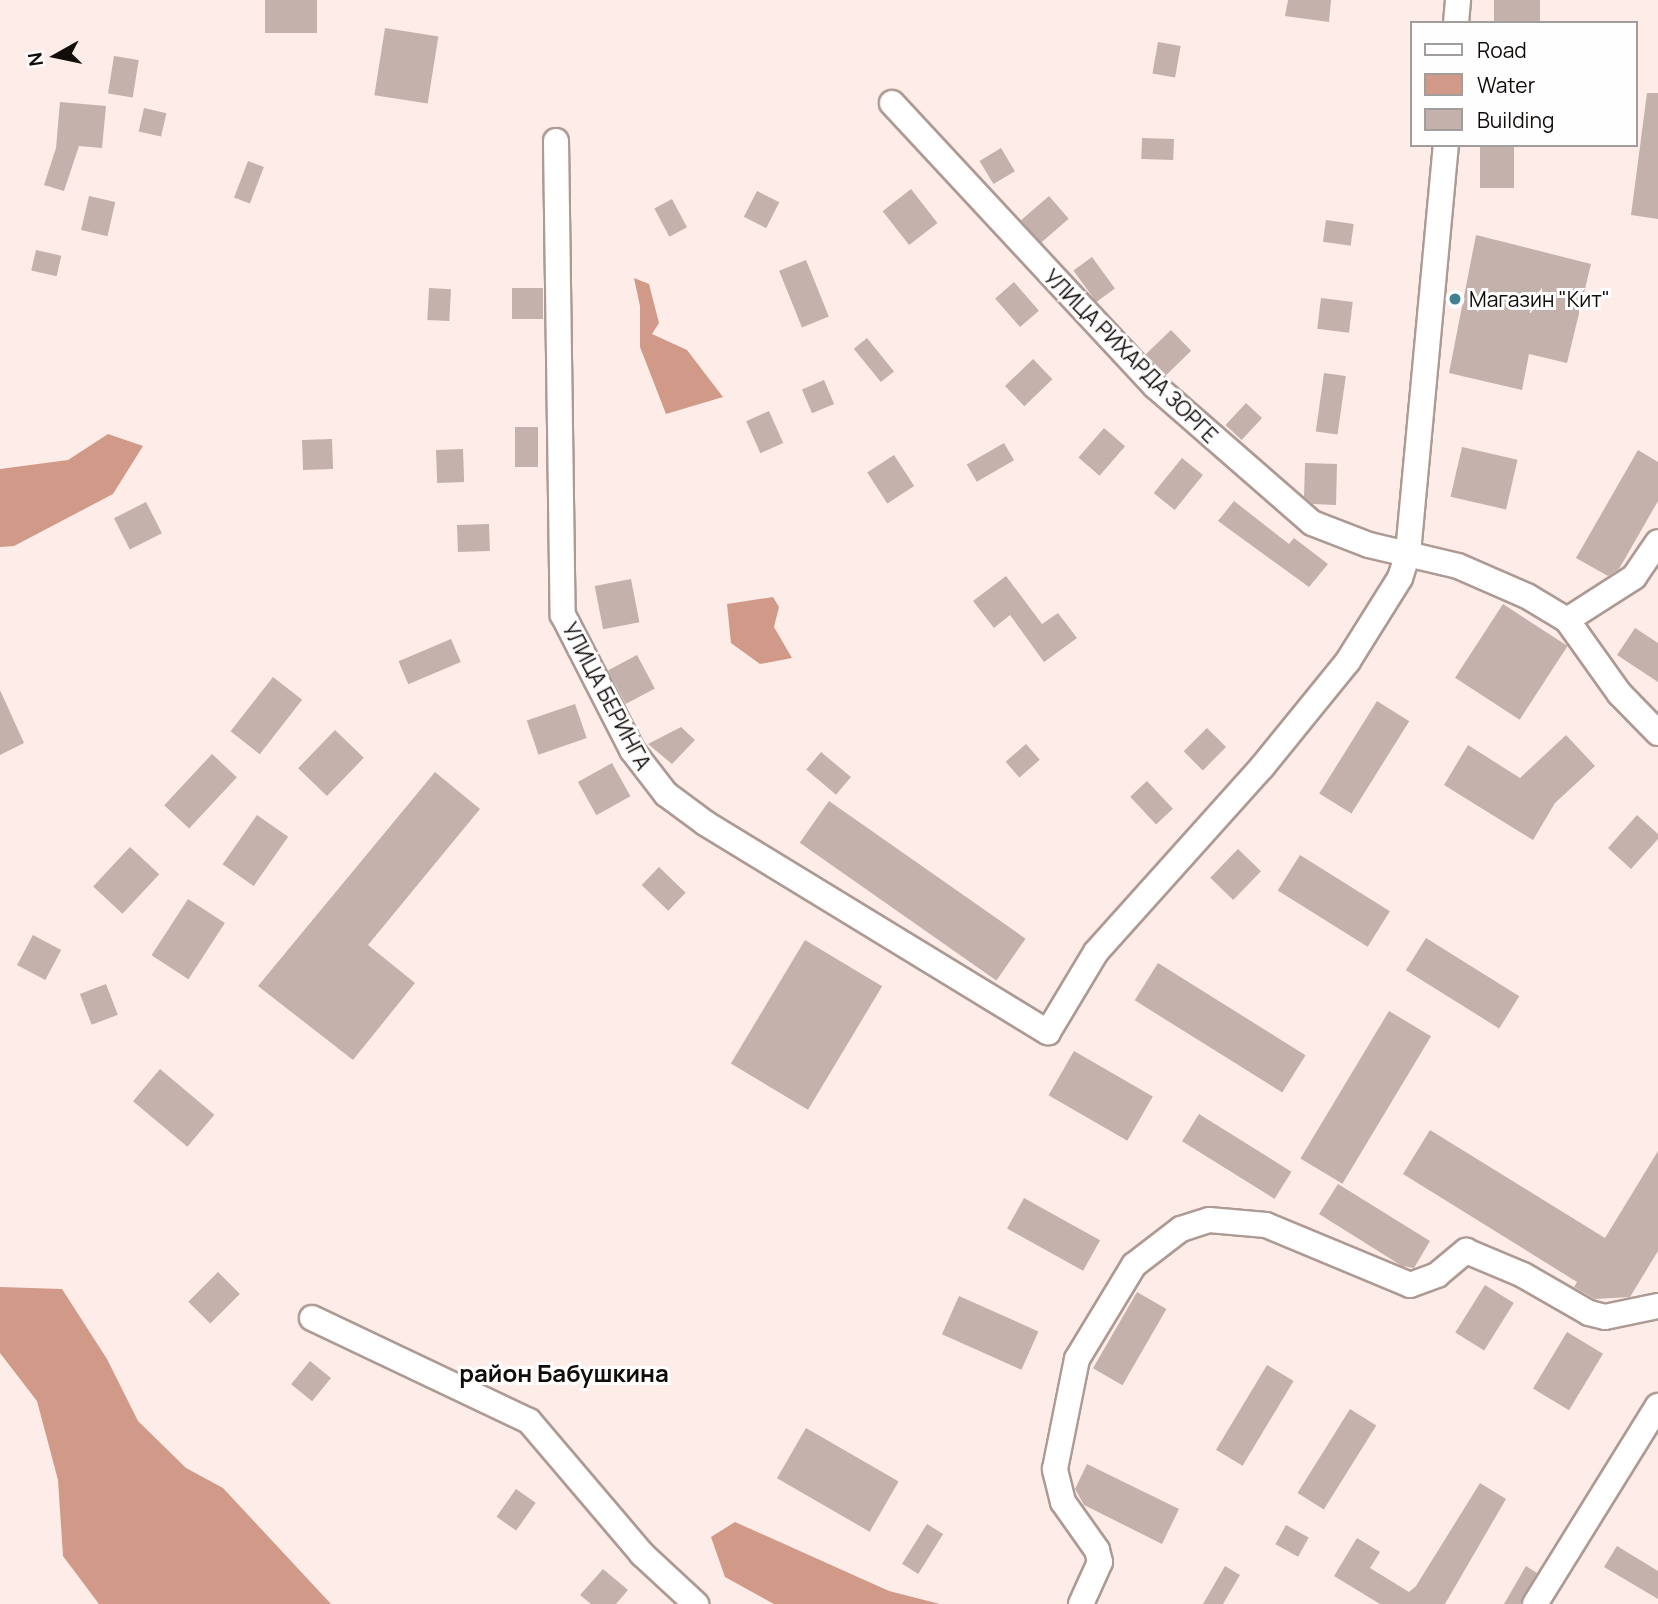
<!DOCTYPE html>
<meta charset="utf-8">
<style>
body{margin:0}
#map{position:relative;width:1658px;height:1604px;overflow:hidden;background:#fdece7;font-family:Manrope,sans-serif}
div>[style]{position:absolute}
.water>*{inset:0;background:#d19a88}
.building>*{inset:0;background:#c4b1ab;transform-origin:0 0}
.roads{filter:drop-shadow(2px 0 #ae9a94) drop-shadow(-2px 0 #ae9a94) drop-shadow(0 2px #ae9a94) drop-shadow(0 -2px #ae9a94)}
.minor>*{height:24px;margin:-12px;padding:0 12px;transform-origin:12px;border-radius:12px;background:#fff}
.dots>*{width:19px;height:19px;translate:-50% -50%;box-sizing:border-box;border:4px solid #fefefe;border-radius:50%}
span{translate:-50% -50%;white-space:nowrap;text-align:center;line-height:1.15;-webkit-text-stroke:6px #fefefe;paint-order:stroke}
.poi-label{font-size:21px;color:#120c0a}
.left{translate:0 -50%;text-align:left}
.street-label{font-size:21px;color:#120c0a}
.quarter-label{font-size:24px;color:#120c0a;font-weight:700}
.legend{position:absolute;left:1410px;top:21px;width:228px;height:126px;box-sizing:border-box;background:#fefefe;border:2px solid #a09d9c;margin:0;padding:9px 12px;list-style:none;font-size:21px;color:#120c0a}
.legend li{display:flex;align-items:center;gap:14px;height:35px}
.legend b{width:35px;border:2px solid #a09d9c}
.north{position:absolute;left:21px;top:21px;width:70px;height:70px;-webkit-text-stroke:5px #fefefe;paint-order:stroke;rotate:261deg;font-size:19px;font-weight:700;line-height:28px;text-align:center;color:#120c0a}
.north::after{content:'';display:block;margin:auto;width:24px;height:32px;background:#120c0a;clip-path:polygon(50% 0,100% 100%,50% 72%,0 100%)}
</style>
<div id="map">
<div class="water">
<i style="clip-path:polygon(634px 278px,649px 284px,659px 323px,652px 334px,687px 350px,723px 397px,666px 414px,640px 347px,640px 306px)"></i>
<i style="clip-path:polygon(108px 434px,143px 446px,113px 494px,14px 546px,0 547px,0 469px,68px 460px)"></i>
<i style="clip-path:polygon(773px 597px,779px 607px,774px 627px,792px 658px,760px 664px,731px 643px,727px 604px)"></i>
<i style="clip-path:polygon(0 1287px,62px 1289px,107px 1359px,138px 1421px,186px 1468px,223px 1488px,331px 1604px,99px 1604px,63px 1556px,58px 1480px,37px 1401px,0 1353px)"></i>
<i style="clip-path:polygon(735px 1522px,889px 1591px,940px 1604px,774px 1604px,725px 1577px,711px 1537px)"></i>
</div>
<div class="building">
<i style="left:265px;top:0;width:52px;height:33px"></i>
<i style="clip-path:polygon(1288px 0,1331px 0,1329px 22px,1285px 16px)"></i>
<i style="left:1494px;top:0;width:46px;height:23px"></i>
<i style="left:385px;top:28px;width:54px;height:68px;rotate:9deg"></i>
<i style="left:1158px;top:42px;width:23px;height:32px;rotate:10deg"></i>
<i style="left:114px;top:56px;width:25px;height:38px;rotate:9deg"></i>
<i style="clip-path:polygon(1647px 93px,1658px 93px,1658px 219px,1631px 215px)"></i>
<i style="clip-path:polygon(60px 102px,106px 106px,102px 148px,79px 146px,64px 191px,44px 185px,56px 148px)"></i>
<i style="left:144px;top:108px;width:23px;height:24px;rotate:13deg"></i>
<i style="left:1142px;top:138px;width:32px;height:21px;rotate:2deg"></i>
<i style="left:1480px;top:145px;width:34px;height:43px"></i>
<i style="left:1001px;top:148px;width:27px;height:25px;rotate:59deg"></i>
<i style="left:248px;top:161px;width:17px;height:39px;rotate:21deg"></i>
<i style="left:911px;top:189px;width:43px;height:36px;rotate:52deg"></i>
<i style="left:757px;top:191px;width:25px;height:29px;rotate:27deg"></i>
<i style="left:89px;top:196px;width:27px;height:35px;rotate:13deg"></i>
<i style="left:1049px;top:196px;width:30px;height:37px;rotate:49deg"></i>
<i style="left:672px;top:199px;width:32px;height:20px;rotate:62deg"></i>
<i style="left:1326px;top:220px;width:28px;height:22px;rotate:8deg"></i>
<i style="clip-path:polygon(1476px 235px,1591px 264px,1567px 363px,1529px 354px,1522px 390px,1449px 373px)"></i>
<i style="left:36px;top:250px;width:26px;height:21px;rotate:13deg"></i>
<i style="left:1092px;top:257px;width:39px;height:23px;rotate:54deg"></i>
<i style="left:806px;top:260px;width:61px;height:29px;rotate:68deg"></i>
<i style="left:1014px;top:282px;width:38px;height:25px;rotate:49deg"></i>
<i style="left:429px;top:288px;width:22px;height:32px;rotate:3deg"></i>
<i style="left:512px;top:288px;width:31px;height:31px"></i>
<i style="left:1321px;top:298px;width:32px;height:31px;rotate:7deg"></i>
<i style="left:1171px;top:330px;width:29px;height:35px;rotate:46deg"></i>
<i style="left:867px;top:338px;width:43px;height:17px;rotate:51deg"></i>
<i style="left:1033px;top:359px;width:28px;height:39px;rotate:46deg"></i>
<i style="left:1324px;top:373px;width:22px;height:59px;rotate:8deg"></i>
<i style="left:824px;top:380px;width:26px;height:24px;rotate:67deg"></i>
<i style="left:1246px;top:403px;width:22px;height:30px;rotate:43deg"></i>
<i style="left:769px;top:411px;width:35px;height:25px;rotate:66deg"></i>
<i style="left:515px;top:427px;width:23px;height:40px"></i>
<i style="left:1104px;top:428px;width:28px;height:39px;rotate:41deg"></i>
<i style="left:332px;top:439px;width:30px;height:30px;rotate:88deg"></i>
<i style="left:1004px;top:443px;width:20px;height:43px;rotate:60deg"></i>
<i style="left:1462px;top:447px;width:57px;height:51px;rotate:13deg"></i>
<i style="left:463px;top:449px;width:33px;height:27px;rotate:88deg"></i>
<i style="clip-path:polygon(1638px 450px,1658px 462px,1658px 501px,1619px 569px,1608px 576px,1576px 558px)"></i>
<i style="left:894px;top:455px;width:37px;height:32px;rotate:57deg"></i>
<i style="left:1182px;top:458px;width:27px;height:45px;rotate:39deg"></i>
<i style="clip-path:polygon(1305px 463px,1337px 464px,1336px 505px,1313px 504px,1304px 497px)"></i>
<i style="clip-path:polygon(1234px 501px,1289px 544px,1294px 538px,1328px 564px,1309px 587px,1218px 521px)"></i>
<i style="left:146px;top:502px;width:35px;height:36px;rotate:63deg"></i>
<i style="left:489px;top:524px;width:27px;height:32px;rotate:88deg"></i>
<i style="clip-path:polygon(1006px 576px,1042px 624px,1058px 613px,1077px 638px,1044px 662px,1010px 615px,994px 628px,973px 601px)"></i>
<i style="left:631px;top:579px;width:44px;height:37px;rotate:79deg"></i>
<i style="left:1503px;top:604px;width:77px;height:88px;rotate:33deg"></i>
<i style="clip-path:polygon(1635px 628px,1658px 643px,1658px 682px,1617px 655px)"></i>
<i style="left:451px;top:639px;width:25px;height:57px;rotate:67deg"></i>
<i style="left:637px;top:655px;width:38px;height:33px;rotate:62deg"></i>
<i style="left:273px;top:677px;width:37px;height:69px;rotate:38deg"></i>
<i style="clip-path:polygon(0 690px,24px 743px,0 755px)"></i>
<i style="left:1377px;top:701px;width:38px;height:109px;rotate:32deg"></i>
<i style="left:575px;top:704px;width:36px;height:51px;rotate:71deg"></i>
<i style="clip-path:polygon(681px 727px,695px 740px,672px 764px,648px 744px)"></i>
<i style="left:1207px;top:728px;width:27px;height:33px;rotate:45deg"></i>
<i style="left:335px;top:730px;width:40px;height:53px;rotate:44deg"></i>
<i style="clip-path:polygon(1566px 735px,1595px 766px,1555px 803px,1533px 840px,1444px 785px,1468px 745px,1520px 778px)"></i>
<i style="left:1026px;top:744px;width:21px;height:27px;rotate:49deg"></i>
<i style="left:821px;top:752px;width:39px;height:23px;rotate:40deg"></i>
<i style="left:212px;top:754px;width:34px;height:70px;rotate:43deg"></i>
<i style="left:612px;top:763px;width:38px;height:39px;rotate:61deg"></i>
<i style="clip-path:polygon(435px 772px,480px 809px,368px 945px,415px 983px,353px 1060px,258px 986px)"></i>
<i style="left:1147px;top:781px;width:38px;height:23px;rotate:47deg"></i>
<i style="left:829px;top:801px;width:240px;height:51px;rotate:35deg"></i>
<i style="left:257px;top:815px;width:38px;height:60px;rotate:35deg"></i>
<i style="clip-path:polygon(1637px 815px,1658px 834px,1658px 839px,1631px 869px,1608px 848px)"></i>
<i style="left:130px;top:847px;width:40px;height:54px;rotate:43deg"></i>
<i style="left:1238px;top:849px;width:32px;height:40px;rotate:44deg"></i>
<i style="left:1300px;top:855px;width:106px;height:42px;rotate:32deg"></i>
<i style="left:659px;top:867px;width:37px;height:25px;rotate:44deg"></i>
<i style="left:188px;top:899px;width:44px;height:67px;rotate:33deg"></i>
<i style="left:33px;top:935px;width:32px;height:34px;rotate:28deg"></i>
<i style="left:1426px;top:938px;width:110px;height:38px;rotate:32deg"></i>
<i style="left:805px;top:940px;width:90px;height:144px;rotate:31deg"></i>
<i style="left:1158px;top:963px;width:174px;height:44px;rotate:32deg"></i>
<i style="left:106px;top:984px;width:33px;height:28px;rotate:69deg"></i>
<i style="left:1389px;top:1011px;width:49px;height:172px;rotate:31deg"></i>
<i style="left:1074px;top:1051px;width:91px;height:51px;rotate:30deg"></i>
<i style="left:160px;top:1069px;width:71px;height:42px;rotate:40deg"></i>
<i style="left:1199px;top:1114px;width:109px;height:32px;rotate:32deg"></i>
<i style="clip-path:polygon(1430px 1130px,1605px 1238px,1658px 1151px,1658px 1251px,1630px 1297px,1595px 1299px,1574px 1287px,1577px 1282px,1403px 1174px)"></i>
<i style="clip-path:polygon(1338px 1184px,1430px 1241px,1414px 1268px,1402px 1266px,1319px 1214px)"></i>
<i style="left:1024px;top:1198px;width:87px;height:35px;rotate:29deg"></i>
<i style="left:218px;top:1272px;width:31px;height:42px;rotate:45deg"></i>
<i style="left:1485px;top:1285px;width:34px;height:56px;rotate:32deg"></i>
<i style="left:1137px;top:1292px;width:34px;height:88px;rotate:30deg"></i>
<i style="left:959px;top:1296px;width:87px;height:42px;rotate:24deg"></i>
<i style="left:1567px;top:1332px;width:42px;height:66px;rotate:31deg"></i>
<i style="left:310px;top:1361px;width:27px;height:30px;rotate:39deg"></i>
<i style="left:1267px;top:1365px;width:31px;height:99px;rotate:31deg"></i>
<i style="left:1350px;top:1409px;width:31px;height:99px;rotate:32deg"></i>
<i style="left:806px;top:1428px;width:107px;height:58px;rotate:30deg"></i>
<i style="clip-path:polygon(1087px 1464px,1179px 1509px,1162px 1544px,1084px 1505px,1075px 1489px)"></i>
<i style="clip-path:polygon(1480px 1483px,1506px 1499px,1445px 1604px,1380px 1604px,1334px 1576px,1357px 1538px,1380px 1552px,1370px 1568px,1409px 1592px,1416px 1586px)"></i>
<i style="left:516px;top:1489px;width:24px;height:34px;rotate:35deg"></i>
<i style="left:927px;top:1524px;width:19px;height:47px;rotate:32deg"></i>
<i style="left:1286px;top:1525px;width:26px;height:22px;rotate:29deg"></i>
<i style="clip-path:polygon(1617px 1546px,1658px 1571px,1658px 1599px,1604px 1567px)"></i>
<i style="clip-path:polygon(1225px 1566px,1240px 1575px,1223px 1604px,1203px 1604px)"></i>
<i style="clip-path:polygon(1526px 1566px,1537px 1573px,1520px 1604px,1504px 1604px)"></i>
<i style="clip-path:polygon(603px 1569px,628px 1590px,616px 1604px,591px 1604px,580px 1595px)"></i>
</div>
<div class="roads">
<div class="minor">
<i style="left:1456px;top:23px;width:23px;rotate:-85deg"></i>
<i style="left:892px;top:103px;width:386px;rotate:47.1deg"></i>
<i style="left:1155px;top:386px;width:208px;rotate:41.1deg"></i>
<i style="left:1312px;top:523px;width:61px;rotate:21.1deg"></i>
<i style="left:1369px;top:545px;width:91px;rotate:13.3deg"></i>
<i style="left:1458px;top:566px;width:75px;rotate:23.5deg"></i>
<i style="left:1527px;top:596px;width:47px;rotate:31deg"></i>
<i style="left:1567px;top:620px;width:90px;rotate:54.5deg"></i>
<i style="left:1619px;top:693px;width:56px;rotate:45.7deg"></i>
<i style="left:556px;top:141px;width:474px;rotate:89.2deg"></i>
<i style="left:563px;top:615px;width:152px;rotate:62.9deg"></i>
<i style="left:632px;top:750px;width:56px;rotate:52.3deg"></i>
<i style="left:666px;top:794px;width:49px;rotate:36.6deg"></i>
<i style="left:705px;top:823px;width:402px;rotate:31.4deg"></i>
<i style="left:1048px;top:1032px;width:93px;rotate:-59deg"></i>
<i style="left:1096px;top:952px;width:249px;rotate:-48.1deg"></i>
<i style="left:1262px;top:767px;width:136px;rotate:-50.9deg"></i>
<i style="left:1348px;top:661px;width:98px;rotate:-57.9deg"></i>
<i style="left:1400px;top:578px;width:26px;rotate:-72deg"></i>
<i style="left:1408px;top:553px;width:410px;rotate:-84.7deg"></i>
<i style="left:1567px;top:620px;width:80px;rotate:-32.7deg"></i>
<i style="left:1634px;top:577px;width:42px;rotate:-55.6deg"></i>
<i style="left:312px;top:1318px;width:240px;rotate:25.4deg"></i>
<i style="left:529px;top:1421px;width:175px;rotate:49.6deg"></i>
<i style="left:642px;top:1554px;width:74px;rotate:42.8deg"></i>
<i style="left:1081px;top:1604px;width:46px;rotate:-65.7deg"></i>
<i style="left:1100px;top:1562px;width:12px;rotate:-104deg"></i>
<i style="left:1097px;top:1550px;width:59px;rotate:-125.3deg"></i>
<i style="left:1063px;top:1502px;width:34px;rotate:-104deg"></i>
<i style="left:1055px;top:1469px;width:112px;rotate:-78.7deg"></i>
<i style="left:1077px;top:1359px;width:110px;rotate:-58.8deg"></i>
<i style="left:1134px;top:1265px;width:59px;rotate:-37.5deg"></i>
<i style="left:1181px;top:1229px;width:29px;rotate:-18deg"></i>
<i style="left:1209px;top:1220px;width:57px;rotate:5deg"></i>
<i style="left:1266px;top:1225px;width:156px;rotate:22.6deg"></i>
<i style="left:1410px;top:1285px;width:29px;rotate:-20deg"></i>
<i style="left:1437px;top:1275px;width:38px;rotate:-40deg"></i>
<i style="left:1466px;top:1251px;width:62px;rotate:22.8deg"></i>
<i style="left:1523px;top:1275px;width:76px;rotate:29.9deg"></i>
<i style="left:1589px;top:1313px;width:16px;rotate:14deg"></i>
<i style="left:1605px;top:1317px;width:54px;rotate:-11.7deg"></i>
<i style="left:1535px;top:1604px;width:233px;rotate:-58.2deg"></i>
</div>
</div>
<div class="dots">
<i style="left:1455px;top:299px;background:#3f8092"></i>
</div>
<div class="poi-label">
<span class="left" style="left:1469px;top:299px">Магазин "Кит"</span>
</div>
<div class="street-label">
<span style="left:1131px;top:356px;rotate:45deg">УЛИЦА РИХАРДА ЗОРГЕ</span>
<span style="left:607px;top:696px;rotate:62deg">УЛИЦА БЕРИНГА</span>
</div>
<div class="quarter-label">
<span style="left:564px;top:1373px">район Бабушкина</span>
</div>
<ul class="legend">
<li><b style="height:9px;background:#fff"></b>Road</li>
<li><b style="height:19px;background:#d19a88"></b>Water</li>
<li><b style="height:19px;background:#c4b1ab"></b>Building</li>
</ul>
<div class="north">N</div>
</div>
